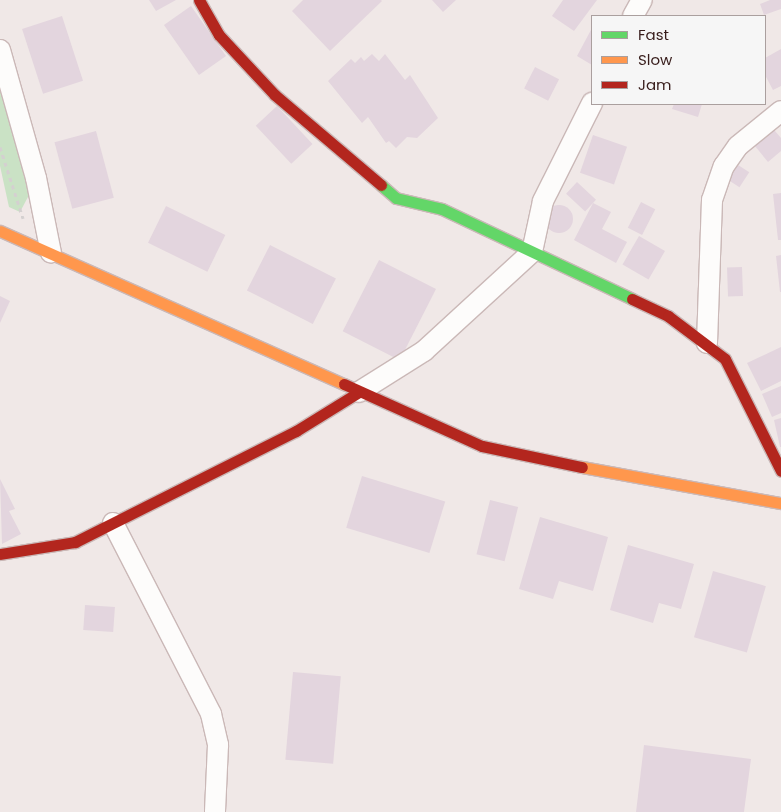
<!DOCTYPE html>
<style>
body{margin:0}
#map{position:relative;width:781px;height:812px;overflow:hidden;background:#f0e8e7;font-family:Poppins,sans-serif}
div>[style]{position:absolute}
.green>*{inset:0;background:#cae2c5}
.building>*{inset:0;background:#e3d5de;transform-origin:0 0}
.round{border-radius:50%}
.path>*{height:3px;margin-top:-1.5px;transform-origin:0;background:repeating-linear-gradient(90deg,#d4d0d0 0 4px,transparent 0 8px)}
.roads{filter:drop-shadow(1px 0 #cab8b7) drop-shadow(-1px 0 #cab8b7) drop-shadow(0 1px #cab8b7) drop-shadow(0 -1px #cab8b7)}
.street>*{height:20px;margin:-10px;padding:0 10px;transform-origin:10px;border-radius:10px;background:#fdfcfb}
.fast>*{height:11px;margin:-5.5px;padding:0 5.5px;transform-origin:5.5px;border-radius:5.5px;background:#63d668}
.slow>*{height:11px;margin:-5.5px;padding:0 5.5px;transform-origin:5.5px;border-radius:5.5px;background:#ff974d}
.jam>*{height:11px;margin:-5.5px;padding:0 5.5px;transform-origin:5.5px;border-radius:5.5px;background:#b3261e}
span{translate:-50% -50%;white-space:nowrap;text-align:center;line-height:1.15;-webkit-text-stroke:4.5px #f6f6f6;paint-order:stroke}
.legend{position:absolute;left:591px;top:15px;width:175px;height:90px;box-sizing:border-box;background:#f6f6f6;border:1px solid #aa9f9e;margin:0;padding:6px 9px;list-style:none;font-size:15px;color:#381d1b}
.legend li{display:flex;align-items:center;gap:10px;height:25px}
.legend b{width:25px;border:1px solid #aa9f9e}
</style>
<div id="map">
<div class="green">
<i style="clip-path:polygon(0 75px,29px 195px,20px 212px,9px 207px,0 166px)"></i>
</div>
<div class="building">
<i style="clip-path:polygon(149px 0,176px 0,156px 11px)"></i>
<i style="clip-path:polygon(303px 0,381px 0,382px 1px,330px 51px,292px 11px)"></i>
<i style="clip-path:polygon(432px 0,456px 0,443px 12px)"></i>
<i style="clip-path:polygon(563px 0,597px 0,574px 31px,552px 16px)"></i>
<i style="clip-path:polygon(770px 0,781px 0,781px 9px,764px 15px,760px 4px)"></i>
<i style="left:191px;top:6px;width:61px;height:33px;rotate:55deg"></i>
<i style="left:62px;top:16px;width:68px;height:42px;rotate:72deg"></i>
<i style="clip-path:polygon(592px 28px,592px 65px,577px 56px)"></i>
<i style="clip-path:polygon(781px 49px,781px 86px,773px 90px,765px 75px,765px 58px)"></i>
<i style="clip-path:polygon(372px 54px,379px 61px,385px 54px,405px 80px,410px 75px,438px 118px,417px 138px,407px 137px,396px 148px,389px 141px,386px 143px,368px 117px,362px 123px,328px 81px,351px 59px,355px 63px,361px 57px,364px 61px)"></i>
<i style="left:535px;top:67px;width:27px;height:24px;rotate:27deg"></i>
<i style="clip-path:polygon(674px 104px,702px 104px,698px 117px,672px 109px)"></i>
<i style="left:277px;top:106px;width:52px;height:29px;rotate:47deg"></i>
<i style="clip-path:polygon(769px 124px,781px 138px,781px 151px,768px 162px,750px 140px)"></i>
<i style="left:96px;top:131px;width:69px;height:43px;rotate:75deg"></i>
<i style="left:593px;top:135px;width:36px;height:40px;rotate:19deg"></i>
<i style="left:735px;top:163px;width:17px;height:18px;rotate:33deg"></i>
<i style="left:577px;top:182px;width:26px;height:16px;rotate:43deg"></i>
<i style="clip-path:polygon(781px 193px,781px 240px,778px 240px,773px 194px)"></i>
<i style="left:641px;top:202px;width:16px;height:29px;rotate:27deg"></i>
<i style="clip-path:polygon(593px 203px,611px 212px,602px 229px,627px 242px,616px 263px,574px 240px)"></i>
<i class="round" style="left:545px;top:205px;width:28px;height:28px"></i>
<i style="left:166px;top:206px;width:66px;height:41px;rotate:26deg"></i>
<i style="left:639px;top:236px;width:30px;height:33px;rotate:30deg"></i>
<i style="left:270px;top:245px;width:74px;height:51px;rotate:27deg"></i>
<i style="clip-path:polygon(781px 255px,781px 292px,780px 292px,776px 256px)"></i>
<i style="left:379px;top:260px;width:64px;height:80px;rotate:27deg"></i>
<i style="left:742px;top:267px;width:29px;height:15px;rotate:88deg"></i>
<i style="clip-path:polygon(0 296px,10px 301px,0 323px)"></i>
<i style="clip-path:polygon(781px 347px,781px 381px,761px 391px,747px 363px)"></i>
<i style="clip-path:polygon(781px 386px,781px 413px,772px 417px,762px 394px)"></i>
<i style="clip-path:polygon(781px 418px,781px 447px,780px 447px,774px 420px)"></i>
<i style="left:362px;top:476px;width:87px;height:54px;rotate:17deg"></i>
<i style="clip-path:polygon(0 479px,15px 509px,9px 511px,21px 534px,2px 544px)"></i>
<i style="left:490px;top:500px;width:29px;height:56px;rotate:14deg"></i>
<i style="clip-path:polygon(540px 517px,608px 537px,593px 591px,559px 581px,553px 599px,519px 589px)"></i>
<i style="clip-path:polygon(628px 545px,694px 564px,681px 609px,659px 603px,653px 623px,610px 610px)"></i>
<i style="left:713px;top:571px;width:55px;height:69px;rotate:16deg"></i>
<i style="left:85px;top:605px;width:30px;height:25px;rotate:4deg"></i>
<i style="left:293px;top:672px;width:48px;height:88px;rotate:5deg"></i>
<i style="clip-path:polygon(644px 745px,751px 759px,744px 812px,636px 812px)"></i>
</div>
<div class="path">
<i style="left:0;top:147px;width:75px;rotate:72.1deg"></i>
</div>
<div class="roads">
<div class="street">
<i style="left:633px;top:16px;width:18px;rotate:-61deg"></i>
<i style="left:0;top:50px;width:133px;rotate:74.3deg"></i>
<i style="left:36px;top:178px;width:76px;rotate:78.7deg"></i>
<i style="left:707px;top:343px;width:143px;rotate:-88deg"></i>
<i style="left:712px;top:200px;width:36px;rotate:-71deg"></i>
<i style="left:724px;top:166px;width:24px;rotate:-55deg"></i>
<i style="left:738px;top:146px;width:55px;rotate:-39.1deg"></i>
<i style="left:359px;top:392px;width:77px;rotate:-32.2deg"></i>
<i style="left:424px;top:351px;width:147px;rotate:-42.5deg"></i>
<i style="left:532px;top:252px;width:52px;rotate:-77.8deg"></i>
<i style="left:543px;top:201px;width:110px;rotate:-63.4deg"></i>
<i style="left:113px;top:523px;width:215px;rotate:62.8deg"></i>
<i style="left:211px;top:714px;width:32px;rotate:77deg"></i>
<i style="left:218px;top:745px;width:67px;rotate:92.6deg"></i>
</div>
<div class="fast">
<i style="left:381px;top:185px;width:20px;rotate:41deg"></i>
<i style="left:396px;top:198px;width:47px;rotate:13.4deg"></i>
<i style="left:442px;top:209px;width:210px;rotate:25.3deg"></i>
</div>
<div class="slow">
<i style="left:0;top:231px;width:376px;rotate:24deg"></i>
<i style="left:582px;top:467px;width:202px;rotate:10.3deg"></i>
</div>
<div class="jam">
<i style="left:199px;top:0;width:40px;rotate:60.3deg"></i>
<i style="left:219px;top:35px;width:82px;rotate:47deg"></i>
<i style="left:275px;top:95px;width:139px;rotate:40.3deg"></i>
<i style="left:632px;top:299px;width:40px;rotate:25deg"></i>
<i style="left:668px;top:316px;width:71px;rotate:37deg"></i>
<i style="left:725px;top:359px;width:125px;rotate:63.4deg"></i>
<i style="left:344px;top:384px;width:151px;rotate:24.2deg"></i>
<i style="left:482px;top:446px;width:102px;rotate:11.9deg"></i>
<i style="left:0;top:554px;width:76px;rotate:-9.1deg"></i>
<i style="left:75px;top:542px;width:247px;rotate:-26.7deg"></i>
<i style="left:296px;top:431px;width:74px;rotate:-31.8deg"></i>
</div>
</div>
<ul class="legend">
<li><b style="height:6px;background:#63d668"></b>Fast</li>
<li><b style="height:6px;background:#ff974d"></b>Slow</li>
<li><b style="height:6px;background:#b3261e"></b>Jam</li>
</ul>
</div>
